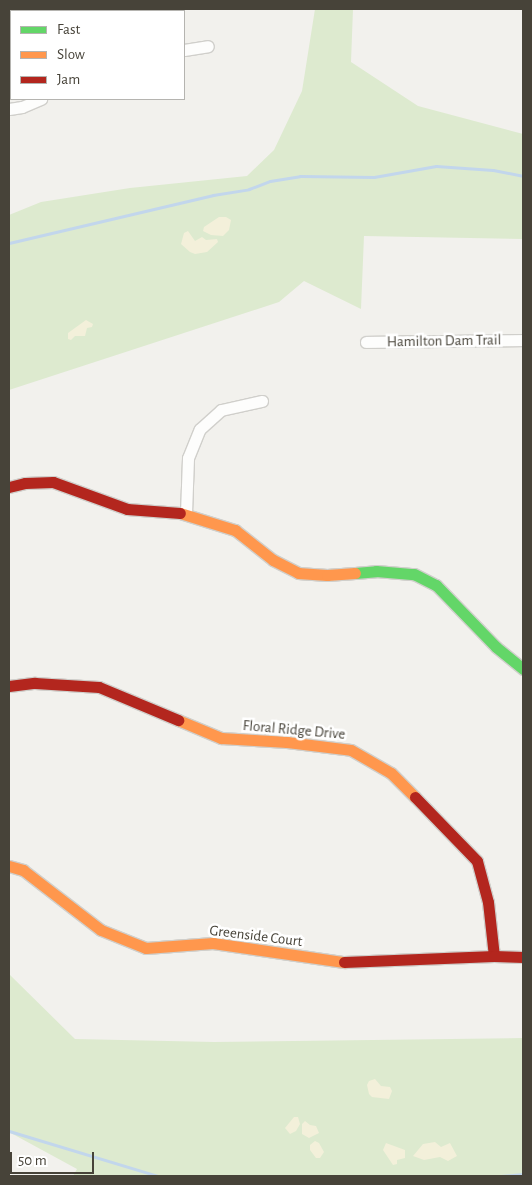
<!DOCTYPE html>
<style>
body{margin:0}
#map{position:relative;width:532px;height:1185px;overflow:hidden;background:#f2f1ed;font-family:"Alegreya Sans",sans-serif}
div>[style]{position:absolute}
.green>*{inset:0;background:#ddeacf}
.sand>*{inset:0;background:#f3f0da}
.stream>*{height:3px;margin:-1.5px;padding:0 1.5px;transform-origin:1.5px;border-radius:1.5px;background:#c2d6ec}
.roads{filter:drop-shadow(1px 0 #d0cfcb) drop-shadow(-1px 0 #d0cfcb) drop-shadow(0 1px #d0cfcb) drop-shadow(0 -1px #d0cfcb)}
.street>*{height:11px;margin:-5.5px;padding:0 5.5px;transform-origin:5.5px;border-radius:5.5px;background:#fdfdfc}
.fast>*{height:11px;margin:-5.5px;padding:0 5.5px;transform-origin:5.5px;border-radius:5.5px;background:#63d668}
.slow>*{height:11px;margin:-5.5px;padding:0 5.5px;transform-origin:5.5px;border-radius:5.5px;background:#ff974d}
.jam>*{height:11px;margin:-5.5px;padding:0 5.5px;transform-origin:5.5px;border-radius:5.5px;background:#b3261e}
span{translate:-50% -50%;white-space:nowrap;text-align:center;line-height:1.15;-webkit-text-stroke:5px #fff;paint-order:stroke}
.street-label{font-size:15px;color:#474339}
.frame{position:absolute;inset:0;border:10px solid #474339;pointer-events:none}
.legend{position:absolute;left:10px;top:10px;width:175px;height:90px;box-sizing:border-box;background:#fff;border:1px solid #b5b4b0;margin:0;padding:6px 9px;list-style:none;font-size:15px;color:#474339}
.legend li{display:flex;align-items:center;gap:10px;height:25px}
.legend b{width:25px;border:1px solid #b5b4b0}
.scale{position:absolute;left:10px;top:1152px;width:84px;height:22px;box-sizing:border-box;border:2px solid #474339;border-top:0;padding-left:6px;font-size:15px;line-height:18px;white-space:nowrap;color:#474339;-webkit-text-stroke:4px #fff;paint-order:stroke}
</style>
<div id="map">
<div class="green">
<i style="clip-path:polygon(315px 9px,353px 9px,351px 62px,418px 106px,523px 134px,523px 239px,364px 236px,361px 309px,304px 281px,279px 302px,9px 390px,9px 215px,41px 202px,130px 188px,247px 176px,274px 150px,302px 91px)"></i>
<i style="clip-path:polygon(9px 974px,75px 1039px,214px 1042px,523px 1038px,523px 1176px,73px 1176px,77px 1169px,9px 1132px)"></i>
</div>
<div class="sand">
<i style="clip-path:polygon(219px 217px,226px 217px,231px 220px,229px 230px,223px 236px,211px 235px,203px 231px,204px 227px)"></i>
<i style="clip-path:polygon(188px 231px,195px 241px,202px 237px,206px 240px,217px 239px,218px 242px,207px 252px,195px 254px,190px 252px,181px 244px,184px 233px)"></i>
<i style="clip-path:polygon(86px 320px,93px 324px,92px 327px,87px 328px,85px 336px,75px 336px,71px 340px,68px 339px,68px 333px)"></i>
<i style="clip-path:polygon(375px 1079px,381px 1086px,390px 1087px,392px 1091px,389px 1099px,372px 1097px,369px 1094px,367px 1085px,369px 1081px)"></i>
<i style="clip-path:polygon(294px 1117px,298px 1117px,300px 1124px,296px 1131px,290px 1134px,285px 1128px)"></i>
<i style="clip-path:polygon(305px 1121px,310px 1125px,316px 1126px,319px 1133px,309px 1138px,302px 1134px,302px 1124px)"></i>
<i style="clip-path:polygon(315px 1141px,319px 1143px,324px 1152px,320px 1158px,316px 1158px,310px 1150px,310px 1145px)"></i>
<i style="clip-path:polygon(435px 1142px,441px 1147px,450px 1143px,457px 1156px,448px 1161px,440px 1157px,424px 1160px,413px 1156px,423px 1144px)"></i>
<i style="clip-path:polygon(386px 1143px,405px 1150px,405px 1158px,397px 1160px,397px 1164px,393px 1165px,383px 1150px)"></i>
</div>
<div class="stream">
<i style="left:9px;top:243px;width:210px;rotate:-13.2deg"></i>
<i style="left:213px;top:195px;width:36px;rotate:-9deg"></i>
<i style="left:249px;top:189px;width:22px;rotate:-21deg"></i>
<i style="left:270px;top:181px;width:30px;rotate:-9deg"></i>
<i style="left:300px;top:176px;width:74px;rotate:0.8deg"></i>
<i style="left:374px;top:177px;width:63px;rotate:-10.1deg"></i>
<i style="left:436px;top:166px;width:57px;rotate:4deg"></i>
<i style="left:493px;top:170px;width:31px;rotate:11deg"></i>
<i style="left:9px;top:1131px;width:156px;rotate:16.8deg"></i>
<i style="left:501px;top:1176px;width:22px;rotate:-5deg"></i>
</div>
<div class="roads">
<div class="street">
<i style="left:100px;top:9px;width:2px;rotate:90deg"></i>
<i style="left:116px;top:11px;width:2px;rotate:-63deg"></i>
<i style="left:184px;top:50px;width:24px;rotate:-9deg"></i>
<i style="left:9px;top:109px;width:13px;rotate:-9deg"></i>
<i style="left:22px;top:107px;width:21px;rotate:-23deg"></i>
<i style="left:366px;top:342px;width:157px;rotate:-0.7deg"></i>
<i style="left:186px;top:513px;width:55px;rotate:-87.9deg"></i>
<i style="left:188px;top:458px;width:31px;rotate:-68deg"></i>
<i style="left:200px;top:429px;width:28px;rotate:-42deg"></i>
<i style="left:221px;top:410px;width:42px;rotate:-12.4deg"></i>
</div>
<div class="fast">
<i style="left:355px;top:573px;width:21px;rotate:-5deg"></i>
<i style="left:376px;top:571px;width:38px;rotate:5deg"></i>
<i style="left:414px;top:574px;width:25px;rotate:27deg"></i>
<i style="left:436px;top:585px;width:86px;rotate:45.9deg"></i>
<i style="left:496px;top:647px;width:35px;rotate:39deg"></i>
</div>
<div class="slow">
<i style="left:180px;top:513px;width:58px;rotate:17.2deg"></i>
<i style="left:235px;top:530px;width:48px;rotate:38.3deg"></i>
<i style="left:273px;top:560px;width:28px;rotate:27deg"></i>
<i style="left:298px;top:573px;width:29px;rotate:4deg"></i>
<i style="left:327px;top:575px;width:28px;rotate:-4deg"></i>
<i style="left:178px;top:720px;width:47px;rotate:22.7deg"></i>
<i style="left:221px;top:738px;width:66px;rotate:3.5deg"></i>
<i style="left:287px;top:742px;width:64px;rotate:7.1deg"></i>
<i style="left:351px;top:750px;width:46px;rotate:29.9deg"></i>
<i style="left:391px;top:773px;width:34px;rotate:45deg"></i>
<i style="left:9px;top:866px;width:15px;rotate:16deg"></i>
<i style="left:23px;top:870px;width:98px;rotate:37.6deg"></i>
<i style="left:101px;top:930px;width:48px;rotate:21.8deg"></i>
<i style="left:146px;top:948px;width:67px;rotate:-4.3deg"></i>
<i style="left:213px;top:943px;width:132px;rotate:8.3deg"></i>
</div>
<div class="jam">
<i style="left:9px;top:487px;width:16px;rotate:-14deg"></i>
<i style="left:25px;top:483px;width:28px;rotate:-2deg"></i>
<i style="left:53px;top:482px;width:79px;rotate:20deg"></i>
<i style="left:127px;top:509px;width:53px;rotate:4.3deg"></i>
<i style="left:9px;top:686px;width:26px;rotate:-7deg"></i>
<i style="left:35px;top:683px;width:64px;rotate:3.6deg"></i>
<i style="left:99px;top:687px;width:86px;rotate:22.7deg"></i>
<i style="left:415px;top:797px;width:89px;rotate:45.9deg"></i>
<i style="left:477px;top:861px;width:42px;rotate:75deg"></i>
<i style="left:488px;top:902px;width:54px;rotate:83.7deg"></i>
<i style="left:344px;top:962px;width:150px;rotate:-2.3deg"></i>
<i style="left:494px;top:956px;width:29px;rotate:2deg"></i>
</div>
</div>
<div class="street-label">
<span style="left:444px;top:341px;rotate:-1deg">Hamilton Dam Trail</span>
<span style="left:294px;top:730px;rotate:5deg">Floral Ridge Drive</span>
<span style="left:256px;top:936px;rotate:7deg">Greenside Court</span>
</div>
<div class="frame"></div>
<ul class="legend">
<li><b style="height:6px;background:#63d668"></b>Fast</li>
<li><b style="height:6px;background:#ff974d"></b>Slow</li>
<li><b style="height:6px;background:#b3261e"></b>Jam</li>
</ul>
<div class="scale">50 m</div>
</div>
